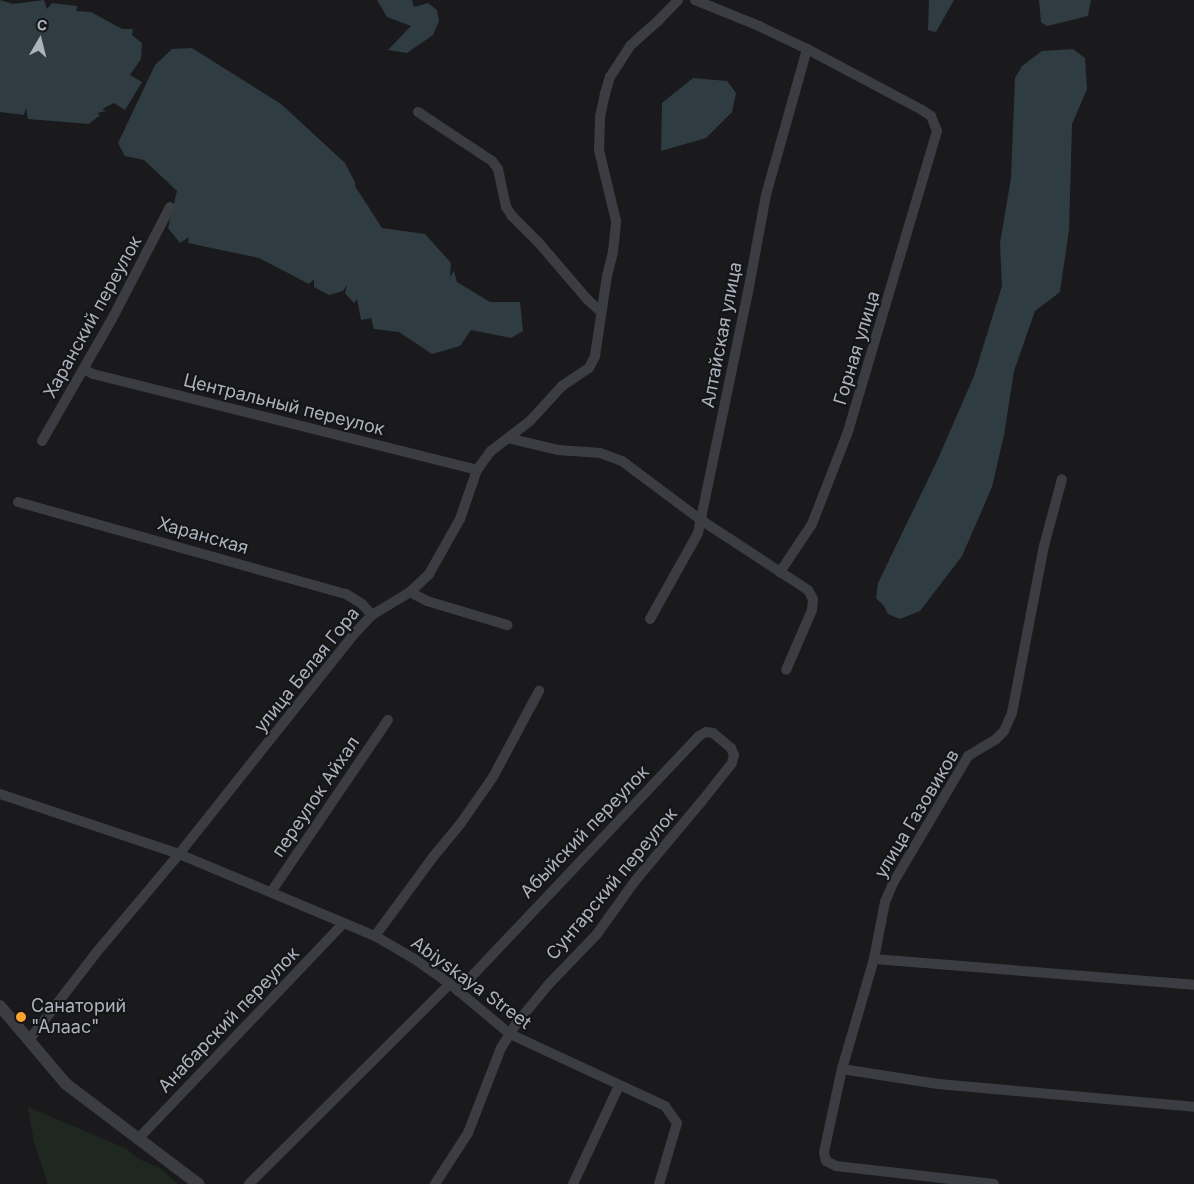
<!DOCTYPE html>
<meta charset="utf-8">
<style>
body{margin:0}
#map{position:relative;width:1194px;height:1184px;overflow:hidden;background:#1a1a1d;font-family:Inter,sans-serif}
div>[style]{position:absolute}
.green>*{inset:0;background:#1f2820}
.water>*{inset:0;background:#2f3c42}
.minor>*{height:10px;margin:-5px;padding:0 5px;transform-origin:5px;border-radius:5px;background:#3b3d42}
.tertiary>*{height:12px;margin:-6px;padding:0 6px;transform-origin:6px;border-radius:6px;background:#3b3d42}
.dots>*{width:14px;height:14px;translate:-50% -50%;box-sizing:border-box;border:2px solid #151518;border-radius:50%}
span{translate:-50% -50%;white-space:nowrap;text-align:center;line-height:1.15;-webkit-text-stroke:4px #151518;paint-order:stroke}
.street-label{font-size:18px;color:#acb3bd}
.poi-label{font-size:18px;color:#acb3bd}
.left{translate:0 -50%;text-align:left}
.north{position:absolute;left:15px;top:15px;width:50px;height:50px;-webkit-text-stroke:4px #151518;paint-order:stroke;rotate:8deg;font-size:14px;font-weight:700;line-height:20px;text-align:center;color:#acb3bd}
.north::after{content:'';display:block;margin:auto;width:18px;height:22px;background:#acb3bd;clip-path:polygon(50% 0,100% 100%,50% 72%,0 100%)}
</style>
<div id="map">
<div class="green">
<i style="clip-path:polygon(28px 1107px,125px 1148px,141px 1160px,160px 1168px,178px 1184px,48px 1184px,34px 1142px)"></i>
</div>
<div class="water">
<i style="clip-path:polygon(0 0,13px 4px,44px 0,47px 9px,52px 3px,77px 6px,76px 11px,91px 12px,122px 29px,133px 29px,132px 35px,142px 43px,141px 59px,130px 75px,142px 82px,125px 110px,114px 103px,102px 109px,106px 111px,97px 113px,100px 115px,89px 124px,28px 119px,26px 107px,24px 115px,0 112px)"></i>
<i style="clip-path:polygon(377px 0,412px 0,414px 7px,428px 3px,437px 10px,439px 21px,433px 35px,407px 53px,388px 50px,411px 26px,387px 17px)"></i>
<i style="clip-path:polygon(929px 0,954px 0,936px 32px,928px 30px)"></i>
<i style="clip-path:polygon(1039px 0,1091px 0,1088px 16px,1047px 26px,1041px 22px)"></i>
<i style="clip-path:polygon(192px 48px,281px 104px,345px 163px,355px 182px,355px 186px,382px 228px,425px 234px,451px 263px,450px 277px,454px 271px,457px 282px,490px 302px,520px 302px,523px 331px,511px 338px,471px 330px,460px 346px,432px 354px,399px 332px,374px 329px,371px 318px,361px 320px,357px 299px,354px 303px,345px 293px,347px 285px,343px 291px,329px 295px,314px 287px,314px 279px,309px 284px,259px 258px,188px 243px,189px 237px,180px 243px,168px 228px,177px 191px,144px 160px,125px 156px,118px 143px,155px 65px,172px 49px)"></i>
<i style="clip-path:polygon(1073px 49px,1085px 58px,1087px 89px,1072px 124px,1069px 230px,1060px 292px,1035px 311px,1014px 371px,1004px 435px,992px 487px,962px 556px,920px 611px,900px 619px,888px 614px,884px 606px,876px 598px,878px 583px,937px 461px,974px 376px,1002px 286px,1000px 243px,1011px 178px,1015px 78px,1022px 66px,1042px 51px)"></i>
<i style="clip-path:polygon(693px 78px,727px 81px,736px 93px,732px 112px,706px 138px,661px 151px,662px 103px)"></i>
</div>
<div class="minor">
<i style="left:695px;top:0;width:69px;rotate:22.1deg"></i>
<i style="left:759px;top:26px;width:53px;rotate:25.6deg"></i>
<i style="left:807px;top:49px;width:130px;rotate:27.9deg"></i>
<i style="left:922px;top:110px;width:11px;rotate:34deg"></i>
<i style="left:931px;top:116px;width:16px;rotate:68deg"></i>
<i style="left:937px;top:131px;width:311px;rotate:106.5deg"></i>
<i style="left:849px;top:429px;width:102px;rotate:111.3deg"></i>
<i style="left:812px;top:524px;width:58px;rotate:123.7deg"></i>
<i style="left:418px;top:112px;width:89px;rotate:33.5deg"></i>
<i style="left:492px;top:161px;width:10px;rotate:53deg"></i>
<i style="left:498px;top:169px;width:39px;rotate:78deg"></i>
<i style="left:506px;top:207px;width:11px;rotate:56deg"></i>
<i style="left:512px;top:216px;width:38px;rotate:45deg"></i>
<i style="left:539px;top:243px;width:74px;rotate:49.4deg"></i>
<i style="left:587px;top:299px;width:19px;rotate:43deg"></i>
<i style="left:84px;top:369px;width:10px;rotate:29deg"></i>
<i style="left:93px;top:374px;width:396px;rotate:14deg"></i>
<i style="left:508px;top:438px;width:51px;rotate:13.5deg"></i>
<i style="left:558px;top:450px;width:42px;rotate:4.1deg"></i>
<i style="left:600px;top:453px;width:23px;rotate:20deg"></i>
<i style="left:622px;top:461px;width:99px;rotate:36.8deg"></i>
<i style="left:701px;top:520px;width:128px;rotate:33.2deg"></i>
<i style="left:808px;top:590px;width:10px;rotate:61deg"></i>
<i style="left:813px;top:599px;width:11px;rotate:95deg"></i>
<i style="left:812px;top:610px;width:65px;rotate:113.4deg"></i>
<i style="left:42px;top:441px;width:141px;rotate:-60.2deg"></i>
<i style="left:112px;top:319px;width:126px;rotate:-62.6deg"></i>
<i style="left:18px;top:502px;width:341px;rotate:15.7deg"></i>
<i style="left:346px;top:594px;width:19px;rotate:32deg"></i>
<i style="left:362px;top:604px;width:15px;rotate:48deg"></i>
<i style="left:410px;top:592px;width:19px;rotate:28deg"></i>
<i style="left:427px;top:601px;width:84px;rotate:16.7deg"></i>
<i style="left:650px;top:619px;width:98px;rotate:-60.8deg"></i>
<i style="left:698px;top:533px;width:246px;rotate:-78.3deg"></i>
<i style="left:748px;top:292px;width:99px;rotate:-79.5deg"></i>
<i style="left:766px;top:195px;width:152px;rotate:-74.3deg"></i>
<i style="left:0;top:794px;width:189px;rotate:18.5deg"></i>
<i style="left:179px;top:854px;width:212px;rotate:22.7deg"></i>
<i style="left:375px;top:936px;width:44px;rotate:30.1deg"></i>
<i style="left:413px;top:958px;width:45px;rotate:35.1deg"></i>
<i style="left:450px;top:984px;width:78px;rotate:39.8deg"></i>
<i style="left:510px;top:1034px;width:171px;rotate:24.9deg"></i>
<i style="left:665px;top:1106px;width:21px;rotate:55deg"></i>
<i style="left:677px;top:1123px;width:64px;rotate:106.4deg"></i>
<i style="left:271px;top:892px;width:208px;rotate:-55.8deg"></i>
<i style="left:375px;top:936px;width:98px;rotate:-53.7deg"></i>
<i style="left:433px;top:857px;width:44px;rotate:-50.5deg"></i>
<i style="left:461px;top:823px;width:56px;rotate:-55.2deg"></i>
<i style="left:493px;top:777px;width:98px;rotate:-61.9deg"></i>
<i style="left:874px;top:959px;width:321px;rotate:4.6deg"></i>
<i style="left:29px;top:1040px;width:110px;rotate:-52.4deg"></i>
<i style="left:96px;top:953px;width:129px;rotate:-50deg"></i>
<i style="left:179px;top:854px;width:283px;rotate:-51.5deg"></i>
<i style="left:355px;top:633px;width:25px;rotate:-47deg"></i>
<i style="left:372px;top:615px;width:44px;rotate:-31.2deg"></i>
<i style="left:410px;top:592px;width:26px;rotate:-43deg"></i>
<i style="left:429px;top:574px;width:63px;rotate:-60.6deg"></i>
<i style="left:460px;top:519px;width:52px;rotate:-70.9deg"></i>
<i style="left:477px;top:470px;width:24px;rotate:-54deg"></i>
<i style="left:491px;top:451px;width:49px;rotate:-37.6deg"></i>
<i style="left:530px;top:421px;width:47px;rotate:-47.6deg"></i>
<i style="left:562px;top:386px;width:32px;rotate:-34deg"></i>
<i style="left:589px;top:368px;width:13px;rotate:-63deg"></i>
<i style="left:595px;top:356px;width:81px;rotate:-81.5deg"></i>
<i style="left:607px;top:276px;width:25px;rotate:-76deg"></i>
<i style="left:613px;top:252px;width:31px;rotate:-84deg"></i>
<i style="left:616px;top:221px;width:73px;rotate:-103.5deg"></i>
<i style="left:599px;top:150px;width:33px;rotate:-88deg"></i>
<i style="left:600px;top:117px;width:24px;rotate:-78deg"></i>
<i style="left:605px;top:94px;width:18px;rotate:-74deg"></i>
<i style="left:610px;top:77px;width:38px;rotate:-57deg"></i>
<i style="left:631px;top:45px;width:36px;rotate:-42deg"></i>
<i style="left:658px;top:21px;width:29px;rotate:-46deg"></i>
<i style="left:842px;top:1069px;width:97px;rotate:8.9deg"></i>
<i style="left:938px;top:1084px;width:257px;rotate:5.1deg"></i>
<i style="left:138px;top:1139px;width:297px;rotate:-46.4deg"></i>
<i style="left:249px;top:1184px;width:284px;rotate:-44.9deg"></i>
<i style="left:435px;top:1184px;width:61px;rotate:-57.1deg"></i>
<i style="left:468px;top:1133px;width:91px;rotate:-68.8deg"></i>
<i style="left:501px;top:1048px;width:28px;rotate:-58deg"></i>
<i style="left:516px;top:1024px;width:50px;rotate:-50.6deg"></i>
<i style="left:548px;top:985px;width:71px;rotate:-46.1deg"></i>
<i style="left:597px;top:934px;width:65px;rotate:-54.4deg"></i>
<i style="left:635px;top:881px;width:104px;rotate:-50.1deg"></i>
<i style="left:702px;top:801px;width:48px;rotate:-51.7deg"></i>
<i style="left:732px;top:763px;width:8px;rotate:-76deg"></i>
<i style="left:734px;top:755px;width:8px;rotate:-113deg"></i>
<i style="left:731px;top:748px;width:23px;rotate:-140deg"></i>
<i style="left:713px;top:733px;width:7px;rotate:-172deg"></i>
<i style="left:706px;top:732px;width:8px;rotate:150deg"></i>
<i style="left:699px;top:736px;width:351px;rotate:133.4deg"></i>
<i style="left:573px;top:1184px;width:108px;rotate:-64.9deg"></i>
<i style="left:994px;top:1184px;width:159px;rotate:-173.5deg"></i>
<i style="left:836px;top:1166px;width:11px;rotate:-153deg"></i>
<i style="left:826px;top:1161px;width:9px;rotate:-103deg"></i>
<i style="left:824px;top:1152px;width:85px;rotate:-77.8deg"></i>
<i style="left:842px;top:1069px;width:115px;rotate:-73.8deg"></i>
<i style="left:874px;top:959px;width:58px;rotate:-79.1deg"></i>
<i style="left:885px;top:902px;width:21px;rotate:-67deg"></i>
<i style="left:893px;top:883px;width:147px;rotate:-59.4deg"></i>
<i style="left:968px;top:756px;width:33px;rotate:-31deg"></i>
<i style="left:996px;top:739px;width:11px;rotate:-45deg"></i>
<i style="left:1004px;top:731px;width:20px;rotate:-66deg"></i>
<i style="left:1012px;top:713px;width:170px;rotate:-79.2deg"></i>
<i style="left:1044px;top:546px;width:69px;rotate:-75deg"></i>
</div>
<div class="tertiary">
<i style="left:0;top:1006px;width:102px;rotate:49.8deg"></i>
<i style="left:66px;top:1084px;width:166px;rotate:37.1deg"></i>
</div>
<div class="dots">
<i style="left:21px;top:1017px;background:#fda332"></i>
</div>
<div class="street-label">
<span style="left:93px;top:317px;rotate:-61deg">Харанский переулок</span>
<span style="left:722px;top:335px;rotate:-79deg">Алтайская улица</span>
<span style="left:857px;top:348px;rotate:-73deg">Горная улица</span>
<span style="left:284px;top:405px;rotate:14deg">Центральный переулок</span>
<span style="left:203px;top:536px;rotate:16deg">Харанская</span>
<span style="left:307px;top:670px;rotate:-51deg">улица Белая Гора</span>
<span style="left:316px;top:797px;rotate:-56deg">переулок Айхал</span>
<span style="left:917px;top:814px;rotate:-59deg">улица Газовиков</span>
<span style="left:585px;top:832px;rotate:-46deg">Абыйский переулок</span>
<span style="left:612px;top:884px;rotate:-50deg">Сунтарский переулок</span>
<span style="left:471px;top:983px;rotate:36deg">Abiyskaya Street</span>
<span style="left:229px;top:1020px;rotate:-46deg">Анабарский переулок</span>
</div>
<div class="poi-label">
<span class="left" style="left:31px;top:1017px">Санаторий<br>"Алаас"</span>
</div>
<div class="north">С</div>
</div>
